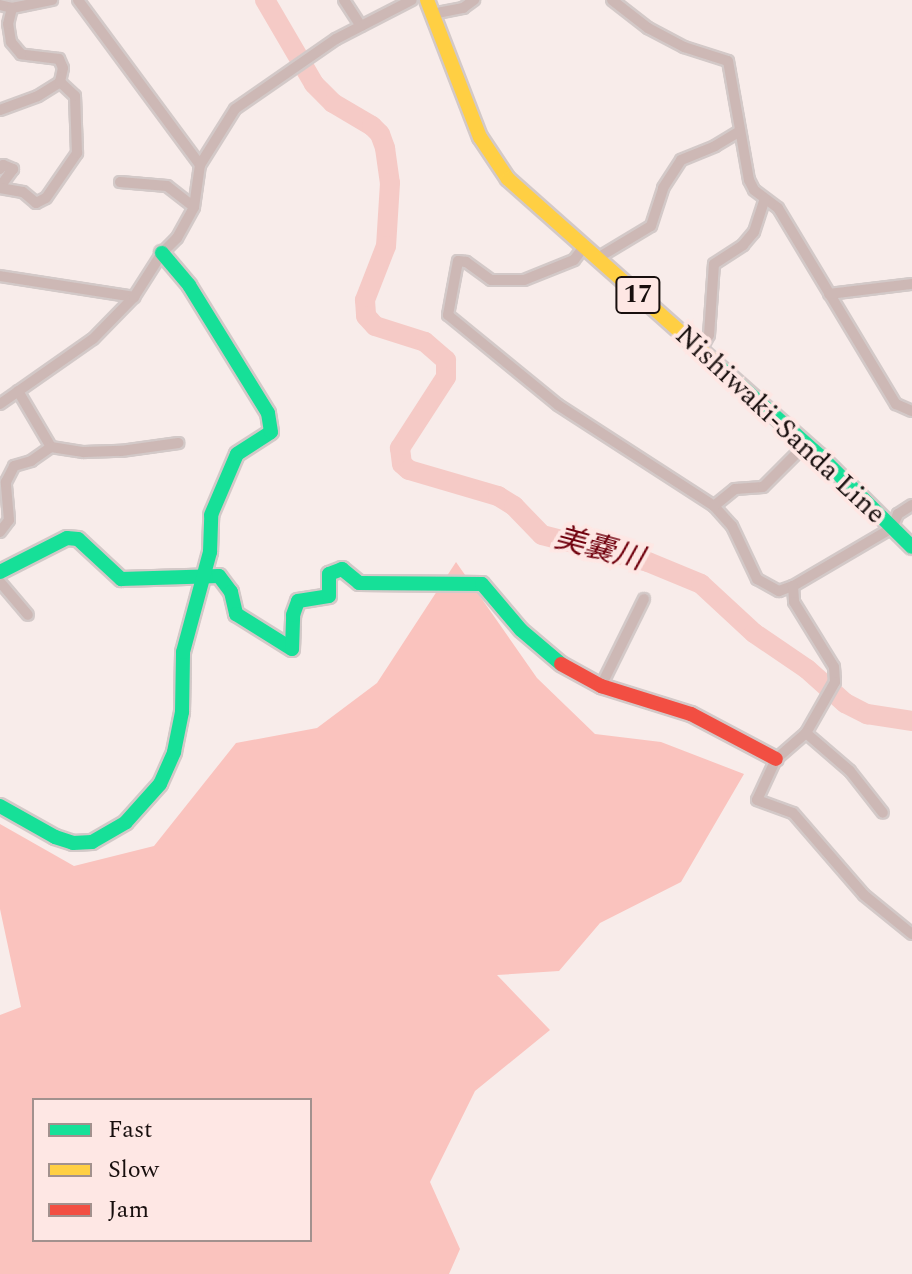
<!DOCTYPE html>
<meta charset="utf-8">
<style>
body{margin:0}
#map{position:relative;width:912px;height:1274px;overflow:hidden;background:#f8ecea;font-family:Spectral,"Noto Sans JP",serif}
div>[style]{position:absolute}
.forest>*{inset:0;background:#fac3be}
.river>*{height:20px;margin:-10px;padding:0 10px;transform-origin:10px;border-radius:10px;background:#f5cac6}
.roads{filter:drop-shadow(2px 0 #d3c9c8) drop-shadow(-2px 0 #d3c9c8) drop-shadow(0 2px #d3c9c8) drop-shadow(0 -2px #d3c9c8)}
.street>*{height:10px;margin:-5px;padding:0 5px;transform-origin:5px;border-radius:5px;background:#cdb8b5}
.fast>*{height:14px;margin:-7px;padding:0 7px;transform-origin:7px;border-radius:7px;background:#16e098}
.slow>*{height:14px;margin:-7px;padding:0 7px;transform-origin:7px;border-radius:7px;background:#ffcf43}
.jam>*{height:14px;margin:-7px;padding:0 7px;transform-origin:7px;border-radius:7px;background:#f24e42}
span{translate:-50% -50%;white-space:nowrap;text-align:center;line-height:1.15;-webkit-text-stroke:8px #fee7e4;paint-order:stroke}
.shield-label span{padding:2px 6px;background:#fee7e4;border:2px solid;border-radius:6px;-webkit-text-stroke-width:0}
.shield-label{font-size:26px;color:#180f0e;font-weight:700}
.street-label{font-size:28px;color:#180f0e}
.water-label{font-size:30px;color:#70000d;font-style:italic}
.legend{position:absolute;left:32px;top:1098px;width:280px;height:144px;box-sizing:border-box;background:#fee7e4;border:2px solid #a2918e;margin:0;padding:10px 14px;list-style:none;font-size:24px;color:#180f0e}
.legend li{display:flex;align-items:center;gap:16px;height:40px}
.legend b{width:40px;border:2px solid #a2918e}
</style>
<div id="map">
<div class="forest">
<i style="clip-path:polygon(evenodd,456px 562px,537px 678px,595px 734px,661px 742px,744px 774px,681px 882px,600px 923px,559px 971px,497px 975px,550px 1030px,475px 1091px,430px 1182px,460px 1249px,449px 1274px,0 1274px,0 1015px,21px 1007px,0 909px,0 824px,74px 866px,154px 846px,236px 743px,317px 728px,377px 683px,456px 562px,34px 1100px,310px 1100px,310px 1240px,34px 1240px,34px 1100px)"></i>
</div>
<div class="river">
<i style="left:265px;top:0;width:97px;rotate:59.7deg"></i>
<i style="left:314px;top:84px;width:27px;rotate:45deg"></i>
<i style="left:333px;top:103px;width:45px;rotate:30.5deg"></i>
<i style="left:372px;top:126px;width:11px;rotate:45deg"></i>
<i style="left:380px;top:134px;width:15px;rotate:70deg"></i>
<i style="left:385px;top:148px;width:35px;rotate:82deg"></i>
<i style="left:390px;top:183px;width:63px;rotate:93.6deg"></i>
<i style="left:386px;top:246px;width:58px;rotate:111.3deg"></i>
<i style="left:365px;top:300px;width:16px;rotate:86deg"></i>
<i style="left:366px;top:316px;width:13px;rotate:48deg"></i>
<i style="left:375px;top:326px;width:52px;rotate:17.7deg"></i>
<i style="left:425px;top:342px;width:28px;rotate:41deg"></i>
<i style="left:446px;top:360px;width:17px;rotate:90deg"></i>
<i style="left:446px;top:377px;width:85px;rotate:122.9deg"></i>
<i style="left:400px;top:448px;width:16px;rotate:83deg"></i>
<i style="left:402px;top:464px;width:9px;rotate:41deg"></i>
<i style="left:409px;top:470px;width:93px;rotate:16.3deg"></i>
<i style="left:498px;top:496px;width:19px;rotate:32deg"></i>
<i style="left:514px;top:506px;width:40px;rotate:46deg"></i>
<i style="left:542px;top:535px;width:109px;rotate:14.3deg"></i>
<i style="left:648px;top:562px;width:57px;rotate:22.5deg"></i>
<i style="left:701px;top:584px;width:72px;rotate:42.8deg"></i>
<i style="left:754px;top:633px;width:64px;rotate:34.2deg"></i>
<i style="left:807px;top:669px;width:51px;rotate:41.8deg"></i>
<i style="left:845px;top:703px;width:25px;rotate:27deg"></i>
<i style="left:867px;top:714px;width:46px;rotate:8.8deg"></i>
</div>
<div class="roads">
<div class="street">
<i style="left:78px;top:0;width:205px;rotate:53.5deg"></i>
<i style="left:344px;top:0;width:31px;rotate:57deg"></i>
<i style="left:612px;top:0;width:46px;rotate:37.9deg"></i>
<i style="left:648px;top:28px;width:41px;rotate:27.8deg"></i>
<i style="left:684px;top:47px;width:46px;rotate:17.7deg"></i>
<i style="left:728px;top:61px;width:121px;rotate:80deg"></i>
<i style="left:749px;top:180px;width:11px;rotate:63deg"></i>
<i style="left:754px;top:190px;width:30px;rotate:37deg"></i>
<i style="left:778px;top:208px;width:229px;rotate:59deg"></i>
<i style="left:896px;top:404px;width:17px;rotate:24deg"></i>
<i style="left:0;top:5px;width:12px;rotate:14deg"></i>
<i style="left:12px;top:8px;width:41px;rotate:-11.3deg"></i>
<i style="left:432px;top:14px;width:32px;rotate:-11deg"></i>
<i style="left:463px;top:8px;width:14px;rotate:-36deg"></i>
<i style="left:0;top:110px;width:40px;rotate:-20.2deg"></i>
<i style="left:38px;top:96px;width:26px;rotate:-32deg"></i>
<i style="left:0;top:169px;width:5px;rotate:-53deg"></i>
<i style="left:3px;top:165px;width:11px;rotate:22deg"></i>
<i style="left:13px;top:169px;width:22px;rotate:126deg"></i>
<i style="left:120px;top:182px;width:47px;rotate:4.9deg"></i>
<i style="left:167px;top:186px;width:34px;rotate:38deg"></i>
<i style="left:0;top:188px;width:23px;rotate:10deg"></i>
<i style="left:23px;top:192px;width:17px;rotate:40deg"></i>
<i style="left:36px;top:203px;width:11px;rotate:-27deg"></i>
<i style="left:46px;top:198px;width:55px;rotate:-55.4deg"></i>
<i style="left:77px;top:153px;width:57px;rotate:-92deg"></i>
<i style="left:75px;top:96px;width:21px;rotate:-137deg"></i>
<i style="left:60px;top:82px;width:14px;rotate:-78deg"></i>
<i style="left:63px;top:68px;width:10px;rotate:-114deg"></i>
<i style="left:59px;top:59px;width:38px;rotate:-173deg"></i>
<i style="left:21px;top:54px;width:16px;rotate:-130deg"></i>
<i style="left:11px;top:42px;width:18px;rotate:-99deg"></i>
<i style="left:8px;top:24px;width:16px;rotate:-76deg"></i>
<i style="left:583px;top:248px;width:15px;rotate:127deg"></i>
<i style="left:574px;top:260px;width:54px;rotate:158.2deg"></i>
<i style="left:524px;top:280px;width:33px;rotate:180deg"></i>
<i style="left:491px;top:280px;width:31px;rotate:-144deg"></i>
<i style="left:466px;top:262px;width:8px;rotate:-173deg"></i>
<i style="left:458px;top:261px;width:55px;rotate:100.5deg"></i>
<i style="left:448px;top:315px;width:142px;rotate:39.3deg"></i>
<i style="left:558px;top:405px;width:186px;rotate:32.9deg"></i>
<i style="left:714px;top:506px;width:27px;rotate:48deg"></i>
<i style="left:732px;top:526px;width:59px;rotate:64.7deg"></i>
<i style="left:757px;top:579px;width:25px;rotate:29deg"></i>
<i style="left:779px;top:591px;width:15px;rotate:-20deg"></i>
<i style="left:596px;top:259px;width:64px;rotate:-31deg"></i>
<i style="left:651px;top:226px;width:40px;rotate:-72deg"></i>
<i style="left:663px;top:188px;width:33px;rotate:-57deg"></i>
<i style="left:681px;top:160px;width:37px;rotate:-22deg"></i>
<i style="left:715px;top:146px;width:27px;rotate:-31deg"></i>
<i style="left:0;top:276px;width:136px;rotate:8.9deg"></i>
<i style="left:829px;top:294px;width:84px;rotate:-6.9deg"></i>
<i style="left:701px;top:350px;width:17px;rotate:-62deg"></i>
<i style="left:709px;top:335px;width:71px;rotate:-86deg"></i>
<i style="left:714px;top:264px;width:35px;rotate:-33deg"></i>
<i style="left:743px;top:245px;width:17px;rotate:-50deg"></i>
<i style="left:754px;top:232px;width:35px;rotate:-72deg"></i>
<i style="left:18px;top:391px;width:65px;rotate:59.5deg"></i>
<i style="left:0;top:404px;width:113px;rotate:-35deg"></i>
<i style="left:93px;top:339px;width:59px;rotate:-45.7deg"></i>
<i style="left:134px;top:297px;width:52px;rotate:-57.5deg"></i>
<i style="left:162px;top:253px;width:21px;rotate:-45deg"></i>
<i style="left:177px;top:238px;width:35px;rotate:-61deg"></i>
<i style="left:194px;top:207px;width:42px;rotate:-81.9deg"></i>
<i style="left:200px;top:165px;width:66px;rotate:-58deg"></i>
<i style="left:235px;top:109px;width:123px;rotate:-34.7deg"></i>
<i style="left:336px;top:39px;width:85px;rotate:-27.2deg"></i>
<i style="left:912px;top:505px;width:17px;rotate:147deg"></i>
<i style="left:898px;top:514px;width:15px;rotate:113deg"></i>
<i style="left:892px;top:528px;width:115px;rotate:149.6deg"></i>
<i style="left:793px;top:586px;width:16px;rotate:86deg"></i>
<i style="left:794px;top:602px;width:76px;rotate:58.4deg"></i>
<i style="left:834px;top:667px;width:15px;rotate:86deg"></i>
<i style="left:835px;top:682px;width:59px;rotate:119.6deg"></i>
<i style="left:806px;top:733px;width:40px;rotate:139deg"></i>
<i style="left:776px;top:759px;width:45px;rotate:114.9deg"></i>
<i style="left:757px;top:800px;width:38px;rotate:20deg"></i>
<i style="left:793px;top:813px;width:108px;rotate:49.1deg"></i>
<i style="left:864px;top:895px;width:62px;rotate:39.1deg"></i>
<i style="left:714px;top:506px;width:27px;rotate:-39deg"></i>
<i style="left:735px;top:489px;width:28px;rotate:-4deg"></i>
<i style="left:763px;top:487px;width:61px;rotate:-45deg"></i>
<i style="left:0;top:532px;width:15px;rotate:-53deg"></i>
<i style="left:9px;top:520px;width:38px;rotate:-95deg"></i>
<i style="left:6px;top:482px;width:18px;rotate:-63deg"></i>
<i style="left:14px;top:466px;width:18px;rotate:-16deg"></i>
<i style="left:31px;top:461px;width:24px;rotate:-35deg"></i>
<i style="left:51px;top:447px;width:33px;rotate:9deg"></i>
<i style="left:84px;top:452px;width:37px;rotate:-2deg"></i>
<i style="left:121px;top:451px;width:58px;rotate:-8deg"></i>
<i style="left:0;top:582px;width:43px;rotate:49.7deg"></i>
<i style="left:601px;top:686px;width:97px;rotate:-63.7deg"></i>
<i style="left:806px;top:733px;width:58px;rotate:40.8deg"></i>
<i style="left:850px;top:771px;width:53px;rotate:51.8deg"></i>
</div>
<div class="fast">
<i style="left:715px;top:363px;width:140px;rotate:41.5deg"></i>
<i style="left:820px;top:456px;width:129px;rotate:44.7deg"></i>
<i style="left:0;top:572px;width:75px;rotate:-26.9deg"></i>
<i style="left:67px;top:538px;width:11px;rotate:5deg"></i>
<i style="left:78px;top:539px;width:59px;rotate:42.9deg"></i>
<i style="left:121px;top:579px;width:98px;rotate:-1.8deg"></i>
<i style="left:219px;top:576px;width:20px;rotate:53deg"></i>
<i style="left:231px;top:592px;width:23px;rotate:77deg"></i>
<i style="left:236px;top:614px;width:66px;rotate:32deg"></i>
<i style="left:292px;top:649px;width:34px;rotate:-88deg"></i>
<i style="left:293px;top:615px;width:15px;rotate:-70deg"></i>
<i style="left:298px;top:601px;width:31px;rotate:-9deg"></i>
<i style="left:329px;top:596px;width:22px;rotate:-90deg"></i>
<i style="left:329px;top:574px;width:14px;rotate:-21deg"></i>
<i style="left:342px;top:569px;width:22px;rotate:39deg"></i>
<i style="left:359px;top:583px;width:123px;rotate:0.5deg"></i>
<i style="left:482px;top:584px;width:60px;rotate:49.7deg"></i>
<i style="left:521px;top:630px;width:52px;rotate:40.4deg"></i>
<i style="left:0;top:806px;width:63px;rotate:29.4deg"></i>
<i style="left:55px;top:837px;width:19px;rotate:18deg"></i>
<i style="left:73px;top:843px;width:19px;rotate:-3deg"></i>
<i style="left:92px;top:842px;width:39px;rotate:-30deg"></i>
<i style="left:126px;top:822px;width:51px;rotate:-48.2deg"></i>
<i style="left:160px;top:784px;width:35px;rotate:-66deg"></i>
<i style="left:174px;top:752px;width:41px;rotate:-78.7deg"></i>
<i style="left:182px;top:712px;width:60px;rotate:-89deg"></i>
<i style="left:183px;top:652px;width:104px;rotate:-74.9deg"></i>
<i style="left:210px;top:552px;width:37px;rotate:-88deg"></i>
<i style="left:211px;top:515px;width:66px;rotate:-66.9deg"></i>
<i style="left:237px;top:454px;width:40px;rotate:-32.9deg"></i>
<i style="left:271px;top:432px;width:19px;rotate:-99deg"></i>
<i style="left:268px;top:413px;width:150px;rotate:-121.7deg"></i>
<i style="left:189px;top:285px;width:42px;rotate:-130.2deg"></i>
</div>
<div class="slow">
<i style="left:427px;top:0;width:147px;rotate:68.9deg"></i>
<i style="left:480px;top:137px;width:50px;rotate:56.3deg"></i>
<i style="left:508px;top:179px;width:277px;rotate:41.6deg"></i>
</div>
<div class="jam">
<i style="left:561px;top:664px;width:46px;rotate:28.8deg"></i>
<i style="left:601px;top:686px;width:94px;rotate:17.3deg"></i>
<i style="left:691px;top:714px;width:96px;rotate:27.9deg"></i>
</div>
</div>
<div class="shield-label">
<span style="left:638px;top:295px">17</span>
</div>
<div class="street-label">
<span style="left:780px;top:425px;rotate:43deg">Nishiwaki-Sanda Line</span>
</div>
<div class="water-label">
<span style="left:599px;top:549px;rotate:15deg">美嚢川</span>
</div>
<ul class="legend">
<li><b style="height:10px;background:#16e098"></b>Fast</li>
<li><b style="height:10px;background:#ffcf43"></b>Slow</li>
<li><b style="height:10px;background:#f24e42"></b>Jam</li>
</ul>
</div>
